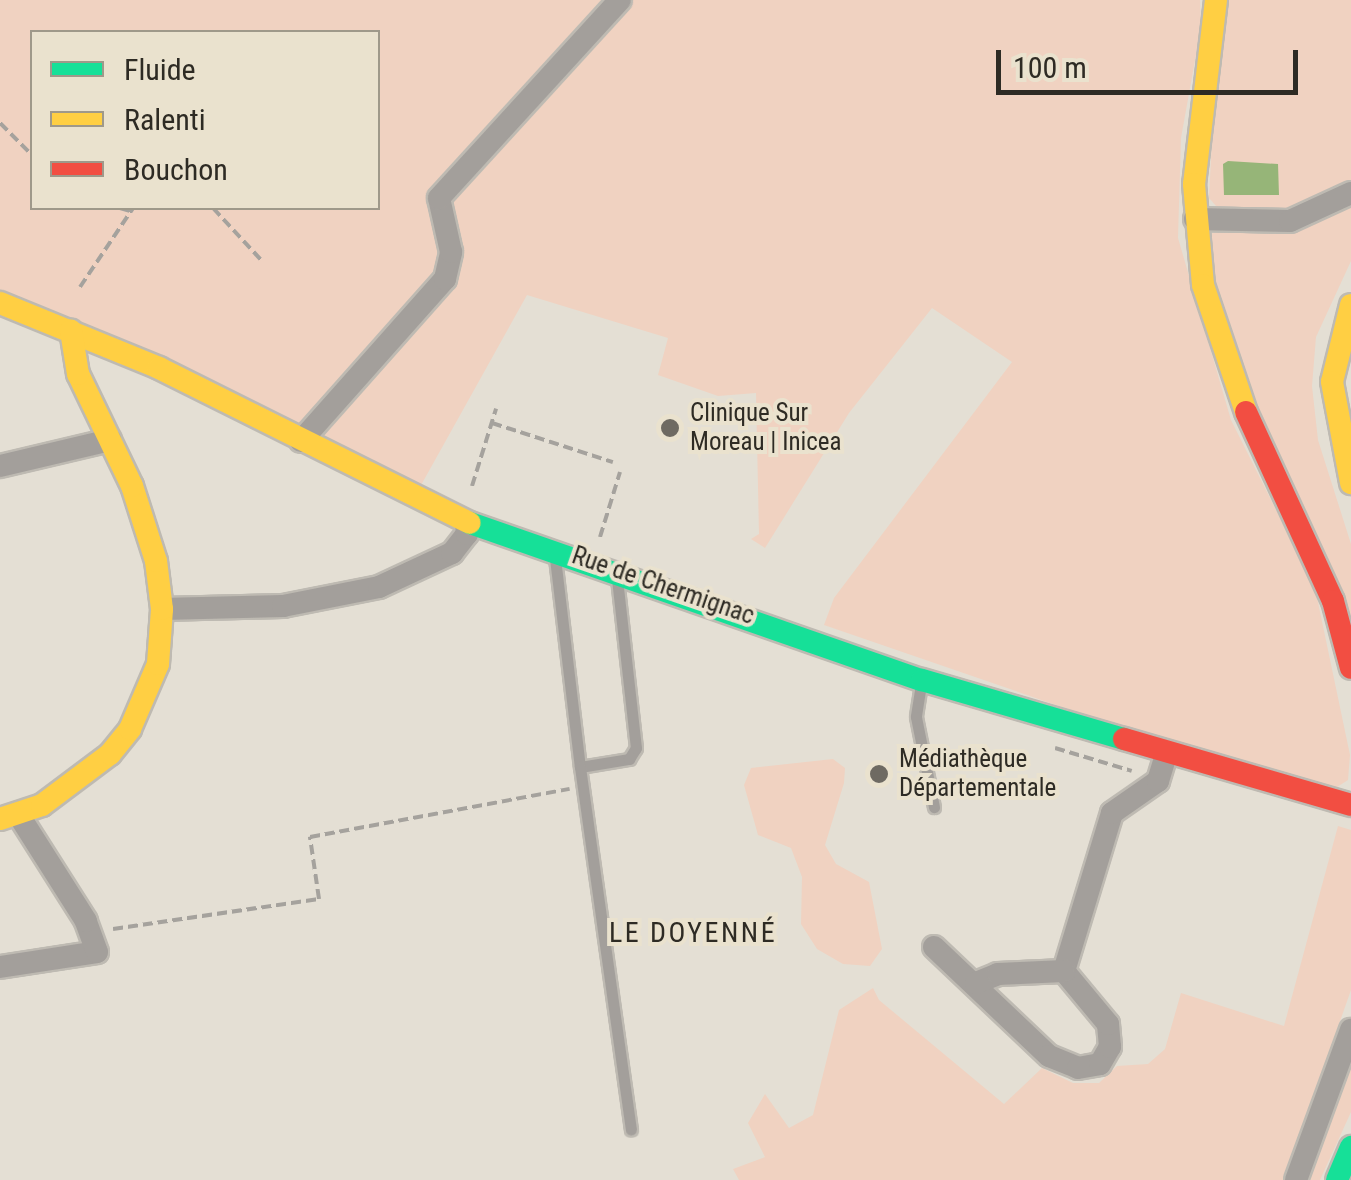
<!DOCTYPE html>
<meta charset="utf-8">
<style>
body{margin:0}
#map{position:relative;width:1351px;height:1180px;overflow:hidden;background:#e4dfd4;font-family:"Roboto Condensed",sans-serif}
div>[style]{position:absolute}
.green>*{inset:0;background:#f0d2c1}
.water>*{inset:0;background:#96b578}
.path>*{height:4px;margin-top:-2px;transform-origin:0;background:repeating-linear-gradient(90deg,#a5a29d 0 10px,transparent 0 15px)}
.roads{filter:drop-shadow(2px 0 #bebab2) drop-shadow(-2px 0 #bebab2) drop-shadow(0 2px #bebab2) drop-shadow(0 -2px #bebab2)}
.lane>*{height:11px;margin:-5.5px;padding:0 5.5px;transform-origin:5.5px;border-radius:5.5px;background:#a39f9b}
.street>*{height:22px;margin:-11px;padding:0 11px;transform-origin:11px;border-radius:11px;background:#a39f9b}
.fast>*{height:22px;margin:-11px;padding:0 11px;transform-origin:11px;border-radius:11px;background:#16e098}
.slow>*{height:22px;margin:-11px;padding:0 11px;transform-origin:11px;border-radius:11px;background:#ffcf43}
.jam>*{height:22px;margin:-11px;padding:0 11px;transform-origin:11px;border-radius:11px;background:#f24e42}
.dots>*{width:28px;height:28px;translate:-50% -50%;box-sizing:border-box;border:5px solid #eae2ce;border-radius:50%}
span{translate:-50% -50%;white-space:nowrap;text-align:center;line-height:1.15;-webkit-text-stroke:8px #eae2ce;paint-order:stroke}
.poi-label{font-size:25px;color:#2e2b24}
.left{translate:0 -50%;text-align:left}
.street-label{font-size:25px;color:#2e2b24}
.neighbourhood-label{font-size:28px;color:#2e2b24;letter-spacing:2.5px}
.legend{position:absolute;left:30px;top:30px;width:350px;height:180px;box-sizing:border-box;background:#eae2ce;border:2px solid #9f998a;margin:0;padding:12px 18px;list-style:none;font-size:30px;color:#2e2b24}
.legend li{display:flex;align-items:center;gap:20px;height:50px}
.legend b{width:50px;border:2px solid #9f998a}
.scale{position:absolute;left:996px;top:50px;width:302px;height:45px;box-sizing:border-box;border:5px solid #2e2b24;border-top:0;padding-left:12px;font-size:30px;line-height:35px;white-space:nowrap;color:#2e2b24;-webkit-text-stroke:8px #eae2ce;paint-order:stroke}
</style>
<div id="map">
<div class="green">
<i style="clip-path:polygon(evenodd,0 0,1200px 0,1201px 27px,1181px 138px,1178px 238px,1231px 420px,1315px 588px,1350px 755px,1348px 780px,1334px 789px,1207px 757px,824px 625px,834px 598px,1012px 362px,932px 308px,849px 413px,765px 548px,751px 539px,759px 534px,756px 393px,718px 396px,658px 375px,668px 338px,527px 295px,420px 487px,0 303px,0 0,32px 32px,378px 32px,378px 208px,32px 208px,32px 32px)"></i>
<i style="clip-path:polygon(1219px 0,1351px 0,1351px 183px,1281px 212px,1217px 207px,1209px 198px)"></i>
<i style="clip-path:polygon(1351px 201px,1351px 261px,1316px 337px,1312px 386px,1318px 440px,1351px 544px,1351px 628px,1217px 316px,1209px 234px)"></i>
<i style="clip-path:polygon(833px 759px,845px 768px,844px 783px,825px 845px,836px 864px,869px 882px,882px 949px,870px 966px,843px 964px,817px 949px,801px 924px,802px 877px,791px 848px,758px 835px,744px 785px,751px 768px)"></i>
<i style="clip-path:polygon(1338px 826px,1351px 830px,1351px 990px,1284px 1180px,739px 1180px,733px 1169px,765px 1157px,748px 1123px,765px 1094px,789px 1128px,813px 1115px,839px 1010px,873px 988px,879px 1000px,1004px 1104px,1042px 1068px,1073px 1083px,1099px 1083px,1117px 1066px,1148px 1064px,1165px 1049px,1181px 993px,1284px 1026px)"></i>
<i style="clip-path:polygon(1351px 1064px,1351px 1112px,1320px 1180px,1305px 1180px)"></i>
</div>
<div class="water">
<i style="clip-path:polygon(1228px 161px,1278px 164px,1279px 195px,1224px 195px,1223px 164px)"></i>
</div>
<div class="path">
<i style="left:0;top:123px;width:45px;rotate:45deg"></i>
<i style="left:120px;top:208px;width:10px;rotate:17deg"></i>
<i style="left:213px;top:208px;width:72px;rotate:47.2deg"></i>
<i style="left:80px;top:287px;width:95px;rotate:-56.1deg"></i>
<i style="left:492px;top:423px;width:127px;rotate:17.9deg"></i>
<i style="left:472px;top:486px;width:81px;rotate:-72.7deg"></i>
<i style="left:600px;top:537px;width:68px;rotate:-72.9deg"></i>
<i style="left:1055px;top:748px;width:80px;rotate:16.6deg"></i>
<i style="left:113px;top:929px;width:208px;rotate:-8.3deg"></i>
<i style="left:319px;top:899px;width:63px;rotate:-98.3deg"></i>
<i style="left:310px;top:837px;width:264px;rotate:-10.5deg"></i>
</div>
<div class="roads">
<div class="lane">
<i style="left:555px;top:558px;width:210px;rotate:83.2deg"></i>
<i style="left:580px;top:767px;width:50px;rotate:-9.3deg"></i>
<i style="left:629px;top:759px;width:13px;rotate:-58deg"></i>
<i style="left:636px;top:748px;width:171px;rotate:-96.4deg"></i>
<i style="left:921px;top:684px;width:33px;rotate:99deg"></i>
<i style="left:916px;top:717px;width:92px;rotate:78.7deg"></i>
<i style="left:580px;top:767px;width:366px;rotate:82deg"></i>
</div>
<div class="street">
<i style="left:1195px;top:219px;width:95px;rotate:1.2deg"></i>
<i style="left:1290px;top:221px;width:67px;rotate:-24.7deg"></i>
<i style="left:301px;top:441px;width:217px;rotate:-48.4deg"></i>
<i style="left:445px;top:279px;width:28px;rotate:-77deg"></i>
<i style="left:451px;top:252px;width:55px;rotate:-102.5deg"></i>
<i style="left:439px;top:198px;width:268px;rotate:-47.6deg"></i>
<i style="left:0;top:466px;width:113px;rotate:-13.3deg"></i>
<i style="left:162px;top:609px;width:121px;rotate:-1.4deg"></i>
<i style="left:283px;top:606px;width:98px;rotate:-11.2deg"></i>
<i style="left:379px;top:587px;width:81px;rotate:-25deg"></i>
<i style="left:452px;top:553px;width:24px;rotate:-52deg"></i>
<i style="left:467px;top:534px;width:12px;rotate:-95deg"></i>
<i style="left:934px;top:947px;width:158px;rotate:43.5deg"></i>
<i style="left:1049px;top:1056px;width:31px;rotate:22deg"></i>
<i style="left:1078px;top:1068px;width:22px;rotate:-10deg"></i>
<i style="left:1100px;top:1064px;width:20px;rotate:-60deg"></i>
<i style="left:1110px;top:1047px;width:23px;rotate:-95deg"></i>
<i style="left:1108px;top:1024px;width:69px;rotate:-129.7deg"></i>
<i style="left:1064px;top:971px;width:165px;rotate:-73.1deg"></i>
<i style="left:1112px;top:813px;width:56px;rotate:-34.8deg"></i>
<i style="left:1158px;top:781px;width:27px;rotate:-73deg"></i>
<i style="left:0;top:967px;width:98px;rotate:-8.8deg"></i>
<i style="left:97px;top:952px;width:33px;rotate:-110deg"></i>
<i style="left:86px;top:921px;width:127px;rotate:-122.4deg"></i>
<i style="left:976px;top:983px;width:24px;rotate:-22deg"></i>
<i style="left:998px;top:974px;width:66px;rotate:-2.6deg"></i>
<i style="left:1296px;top:1180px;width:160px;rotate:-69.9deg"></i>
</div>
<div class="fast">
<i style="left:470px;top:523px;width:478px;rotate:19.2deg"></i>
<i style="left:922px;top:680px;width:210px;rotate:16.3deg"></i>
<i style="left:1337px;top:1180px;width:36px;rotate:-67deg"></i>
</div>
<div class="slow">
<i style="left:1216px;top:0;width:185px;rotate:96.8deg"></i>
<i style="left:1194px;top:184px;width:101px;rotate:84.9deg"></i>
<i style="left:1203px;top:285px;width:134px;rotate:71.3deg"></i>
<i style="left:0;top:303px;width:172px;rotate:22.2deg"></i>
<i style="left:159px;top:368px;width:347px;rotate:26.5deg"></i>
<i style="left:1351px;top:305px;width:79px;rotate:103.9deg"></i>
<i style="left:1332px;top:382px;width:103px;rotate:79.3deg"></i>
<i style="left:0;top:819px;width:44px;rotate:-18.4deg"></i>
<i style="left:42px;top:805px;width:85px;rotate:-36.9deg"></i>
<i style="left:110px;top:754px;width:32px;rotate:-51deg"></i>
<i style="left:130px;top:729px;width:71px;rotate:-66.7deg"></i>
<i style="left:158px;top:664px;width:55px;rotate:-85.8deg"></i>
<i style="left:162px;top:609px;width:48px;rotate:-97.1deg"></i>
<i style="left:156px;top:561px;width:79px;rotate:-107.7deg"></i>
<i style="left:132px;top:486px;width:124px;rotate:-115.7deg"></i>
<i style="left:78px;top:374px;width:44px;rotate:-99.2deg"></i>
</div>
<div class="jam">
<i style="left:1246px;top:412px;width:208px;rotate:65.3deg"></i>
<i style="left:1333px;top:601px;width:69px;rotate:75deg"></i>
<i style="left:1124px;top:739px;width:236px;rotate:16.2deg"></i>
</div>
</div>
<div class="dots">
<i style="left:670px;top:428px;background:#6e6a62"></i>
<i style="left:879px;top:774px;background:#6e6a62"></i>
</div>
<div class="poi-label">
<span class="left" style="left:690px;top:428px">Clinique Sur<br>Moreau | Inicea</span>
<span class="left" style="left:899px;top:774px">Médiathèque<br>Départementale</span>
</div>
<div class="street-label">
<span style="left:663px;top:586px;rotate:19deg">Rue de Chermignac</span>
</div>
<div class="neighbourhood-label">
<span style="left:693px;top:933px">LE DOYENNÉ</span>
</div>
<ul class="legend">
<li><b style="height:12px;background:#16e098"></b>Fluide</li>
<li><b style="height:12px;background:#ffcf43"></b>Ralenti</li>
<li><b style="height:12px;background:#f24e42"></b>Bouchon</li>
</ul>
<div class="scale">100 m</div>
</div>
